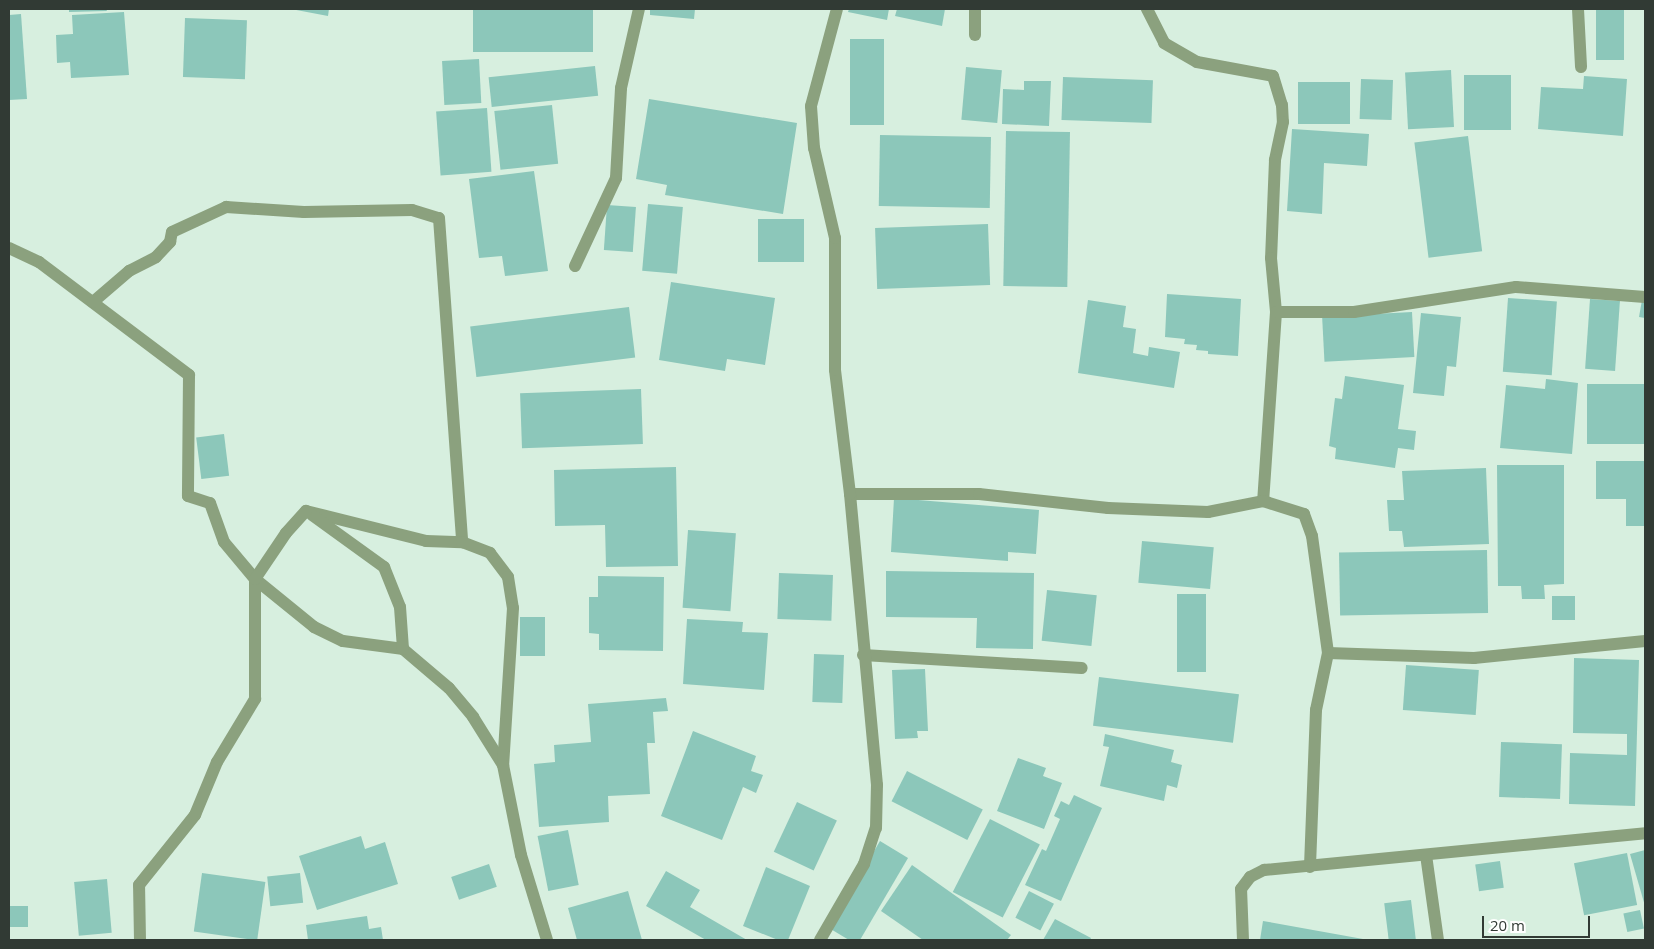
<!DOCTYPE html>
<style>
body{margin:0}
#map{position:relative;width:1654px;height:949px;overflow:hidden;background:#d7efdf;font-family:"Open Sans",sans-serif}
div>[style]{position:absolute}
.building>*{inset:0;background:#8cc7ba;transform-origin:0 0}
.minor>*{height:12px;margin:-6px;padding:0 6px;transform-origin:6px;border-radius:6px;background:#8ba17e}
span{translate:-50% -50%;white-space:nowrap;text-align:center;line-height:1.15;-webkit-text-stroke:4.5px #fff;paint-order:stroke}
.frame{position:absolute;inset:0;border:10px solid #313a34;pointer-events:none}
.scale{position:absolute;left:1482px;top:916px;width:108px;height:22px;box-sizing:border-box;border:2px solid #313a34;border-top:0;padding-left:6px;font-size:15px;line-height:18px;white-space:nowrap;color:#313a34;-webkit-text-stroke:4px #fff;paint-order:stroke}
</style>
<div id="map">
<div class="building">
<i style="clip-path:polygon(69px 9px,106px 9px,107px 11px,69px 12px)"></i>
<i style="clip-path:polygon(291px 9px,329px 9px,328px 16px)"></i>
<i style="left:473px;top:9px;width:120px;height:43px"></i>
<i style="clip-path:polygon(650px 9px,695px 9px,694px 19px,650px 15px)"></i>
<i style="clip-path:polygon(849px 9px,889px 9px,887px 20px,848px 12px)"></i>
<i style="clip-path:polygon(897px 9px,945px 9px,942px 26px,895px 16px)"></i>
<i style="left:1596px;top:9px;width:28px;height:51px"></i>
<i style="clip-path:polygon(124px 12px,129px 75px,71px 78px,70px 62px,57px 63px,56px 35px,73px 34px,72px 15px)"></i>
<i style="clip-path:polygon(21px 14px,27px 99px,9px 100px,9px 15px)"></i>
<i style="left:185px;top:18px;width:62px;height:59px;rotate:2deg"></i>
<i style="left:850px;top:39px;width:34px;height:86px"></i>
<i style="left:479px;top:59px;width:44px;height:37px;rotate:87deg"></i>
<i style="left:595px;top:66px;width:30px;height:107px;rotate:84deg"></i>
<i style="left:966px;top:67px;width:36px;height:53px;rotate:5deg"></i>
<i style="left:1451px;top:70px;width:57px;height:46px;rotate:87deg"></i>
<i style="left:1464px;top:75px;width:47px;height:55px"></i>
<i style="clip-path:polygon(1584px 76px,1627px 79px,1623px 136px,1538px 129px,1541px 87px,1583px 89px)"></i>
<i style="left:1063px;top:77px;width:90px;height:43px;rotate:2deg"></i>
<i style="left:1361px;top:79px;width:32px;height:40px;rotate:2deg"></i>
<i style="clip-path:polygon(1024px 81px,1051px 81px,1049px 126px,1002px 124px,1003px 89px,1024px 90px)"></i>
<i style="left:1298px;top:82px;width:52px;height:42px"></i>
<i style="clip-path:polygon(649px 99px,797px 123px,783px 214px,665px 195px,667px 185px,636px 179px)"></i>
<i style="left:552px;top:105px;width:59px;height:58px;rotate:84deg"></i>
<i style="left:487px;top:108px;width:64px;height:51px;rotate:86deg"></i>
<i style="clip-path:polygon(1292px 129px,1369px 134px,1367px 166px,1324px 163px,1322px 214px,1287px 211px)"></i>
<i style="left:1006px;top:131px;width:64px;height:155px;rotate:1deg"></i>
<i style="left:880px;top:135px;width:111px;height:71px;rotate:1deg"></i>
<i style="left:1468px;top:136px;width:116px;height:54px;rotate:83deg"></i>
<i style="clip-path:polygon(534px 171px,548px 271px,505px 276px,502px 256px,479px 258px,469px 179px)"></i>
<i style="left:648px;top:204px;width:35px;height:67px;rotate:5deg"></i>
<i style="left:607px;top:205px;width:29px;height:45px;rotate:4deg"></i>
<i style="left:758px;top:219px;width:46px;height:43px"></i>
<i style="left:988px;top:224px;width:61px;height:113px;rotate:88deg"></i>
<i style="clip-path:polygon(671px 282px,775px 298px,765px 365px,727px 359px,725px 371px,659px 360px)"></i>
<i style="clip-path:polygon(1167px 294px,1241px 299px,1238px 356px,1208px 354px,1208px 351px,1196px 350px,1197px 345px,1184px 344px,1185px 339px,1165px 337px)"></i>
<i style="left:1508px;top:298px;width:49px;height:74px;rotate:4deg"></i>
<i style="left:1590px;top:299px;width:30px;height:70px;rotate:4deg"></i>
<i style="clip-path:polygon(1088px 300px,1126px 306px,1123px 327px,1136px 329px,1133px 353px,1148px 356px,1149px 347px,1180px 352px,1174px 388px,1078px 373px)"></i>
<i style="clip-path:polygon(1642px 300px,1645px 300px,1645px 318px,1639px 317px)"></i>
<i style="left:629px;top:307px;width:51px;height:160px;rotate:83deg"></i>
<i style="left:1412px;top:312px;width:45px;height:90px;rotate:87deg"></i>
<i style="clip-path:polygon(1421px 313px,1461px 317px,1456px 367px,1447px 366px,1444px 396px,1413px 393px)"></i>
<i style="clip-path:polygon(1345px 376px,1404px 385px,1398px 429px,1416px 431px,1414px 450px,1398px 448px,1395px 468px,1335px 459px,1336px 448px,1329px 446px,1335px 398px,1342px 399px)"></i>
<i style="clip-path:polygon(1546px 379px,1578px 383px,1572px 454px,1500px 448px,1506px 385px,1545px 389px)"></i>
<i style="left:1645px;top:384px;width:60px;height:58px;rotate:90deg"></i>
<i style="left:641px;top:389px;width:55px;height:121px;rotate:88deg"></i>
<i style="left:224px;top:434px;width:42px;height:28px;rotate:83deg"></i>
<i style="clip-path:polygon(1596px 461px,1645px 461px,1645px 526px,1626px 526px,1626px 499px,1596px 499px)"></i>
<i style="clip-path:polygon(1497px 465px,1564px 465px,1564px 584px,1544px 585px,1545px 599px,1522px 599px,1521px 586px,1498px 586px)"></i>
<i style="clip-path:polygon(676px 467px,678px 566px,606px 567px,605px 525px,555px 526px,554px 470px)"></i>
<i style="clip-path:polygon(1486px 468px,1489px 544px,1404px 547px,1402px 531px,1389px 531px,1387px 500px,1404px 500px,1402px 471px)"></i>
<i style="clip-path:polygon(894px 498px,1039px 510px,1036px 554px,1008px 552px,1008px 561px,891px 552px)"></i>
<i style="left:688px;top:530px;width:48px;height:78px;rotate:4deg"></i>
<i style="left:1142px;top:541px;width:72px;height:42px;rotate:5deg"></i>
<i style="left:1487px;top:550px;width:63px;height:148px;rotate:89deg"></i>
<i style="clip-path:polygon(886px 571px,1034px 573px,1033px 649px,976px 648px,977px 618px,886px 617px)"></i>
<i style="left:779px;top:573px;width:54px;height:46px;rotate:2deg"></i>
<i style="clip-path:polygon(598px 576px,664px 577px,663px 651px,599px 650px,599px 634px,589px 633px,589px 597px,598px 597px)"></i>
<i style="left:1047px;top:590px;width:50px;height:51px;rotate:6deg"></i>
<i style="left:1177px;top:594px;width:29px;height:78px"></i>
<i style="left:1552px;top:596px;width:23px;height:24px"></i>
<i style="left:520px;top:617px;width:25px;height:39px"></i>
<i style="clip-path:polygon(687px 619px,743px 622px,742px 632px,768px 633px,764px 690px,683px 684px)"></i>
<i style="left:814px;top:654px;width:30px;height:48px;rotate:2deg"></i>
<i style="clip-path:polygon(1574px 658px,1639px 660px,1635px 806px,1569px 804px,1570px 753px,1627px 755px,1627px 734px,1573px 733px)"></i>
<i style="left:1406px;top:665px;width:73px;height:45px;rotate:4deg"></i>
<i style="clip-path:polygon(925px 669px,928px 731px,917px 731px,918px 738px,895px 739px,892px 670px)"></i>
<i style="left:1099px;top:677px;width:141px;height:49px;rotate:7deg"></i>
<i style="clip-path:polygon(666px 698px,668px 711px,653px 712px,655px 743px,647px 743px,650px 794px,608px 796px,609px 822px,539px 827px,534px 764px,555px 762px,554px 745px,591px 742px,588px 704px)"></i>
<i style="clip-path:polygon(693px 731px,756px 756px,751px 771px,763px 775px,756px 793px,743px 787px,722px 840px,661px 816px)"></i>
<i style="clip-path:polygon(1105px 734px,1174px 750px,1171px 762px,1182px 765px,1177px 788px,1167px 785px,1164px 801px,1100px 786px,1109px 747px,1103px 746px)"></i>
<i style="left:1501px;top:742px;width:61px;height:55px;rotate:2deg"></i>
<i style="clip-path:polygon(1018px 758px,1046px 768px,1043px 776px,1062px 783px,1044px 829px,997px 811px)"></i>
<i style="left:907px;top:771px;width:85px;height:34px;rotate:27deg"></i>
<i style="clip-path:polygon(1074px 795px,1102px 808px,1061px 901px,1025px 885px,1042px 849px,1046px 851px,1060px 819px,1054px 816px,1061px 801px,1069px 805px)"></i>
<i style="left:797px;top:802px;width:44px;height:55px;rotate:25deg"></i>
<i style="left:990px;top:819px;width:56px;height:82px;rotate:27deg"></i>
<i style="left:568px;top:830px;width:56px;height:31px;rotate:79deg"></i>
<i style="clip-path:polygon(361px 836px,365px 849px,385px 842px,398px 884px,317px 910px,299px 856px)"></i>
<i style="clip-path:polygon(880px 841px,908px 858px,860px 940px,849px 940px,829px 928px)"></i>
<i style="clip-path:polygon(1645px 850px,1645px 906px,1630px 854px)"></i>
<i style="left:1627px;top:853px;width:53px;height:54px;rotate:79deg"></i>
<i style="left:1500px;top:861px;width:27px;height:25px;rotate:82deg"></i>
<i style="left:489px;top:864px;width:24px;height:40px;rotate:71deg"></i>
<i style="clip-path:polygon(912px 865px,1011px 935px,1007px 940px,923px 940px,881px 911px)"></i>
<i style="clip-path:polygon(766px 867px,810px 886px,788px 940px,778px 940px,743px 926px)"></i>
<i style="clip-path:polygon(666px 871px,700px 890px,690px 907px,747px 940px,706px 940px,646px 906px)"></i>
<i style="left:202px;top:873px;width:64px;height:59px;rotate:8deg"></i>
<i style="left:300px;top:873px;width:30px;height:33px;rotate:84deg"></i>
<i style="left:107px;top:879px;width:54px;height:33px;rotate:85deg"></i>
<i style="clip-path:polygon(628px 891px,642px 940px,577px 940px,568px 908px)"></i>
<i style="left:1029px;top:891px;width:28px;height:30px;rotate:27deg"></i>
<i style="left:1411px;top:900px;width:40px;height:27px;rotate:83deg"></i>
<i style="left:9px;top:906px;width:19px;height:21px"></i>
<i style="left:1640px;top:910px;width:19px;height:17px;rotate:78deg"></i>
<i style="clip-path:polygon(367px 916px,369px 929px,381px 927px,383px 940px,308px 940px,306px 925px)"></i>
<i style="clip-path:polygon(1055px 919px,1091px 938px,1090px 940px,1043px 940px)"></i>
<i style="clip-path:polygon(1263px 921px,1363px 939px,1363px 940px,1260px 940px)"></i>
</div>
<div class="minor">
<i style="left:1147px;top:9px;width:38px;rotate:63deg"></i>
<i style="left:1164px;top:43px;width:38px;rotate:30deg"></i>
<i style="left:1197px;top:62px;width:77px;rotate:10.4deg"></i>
<i style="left:1273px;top:76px;width:30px;rotate:73deg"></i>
<i style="left:1282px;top:105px;width:17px;rotate:87deg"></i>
<i style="left:1283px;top:122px;width:39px;rotate:102deg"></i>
<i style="left:1275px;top:160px;width:98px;rotate:92.3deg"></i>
<i style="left:1271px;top:258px;width:54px;rotate:84.7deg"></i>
<i style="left:1276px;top:312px;width:189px;rotate:93.9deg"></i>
<i style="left:1578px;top:9px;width:58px;rotate:87deg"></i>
<i style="left:975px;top:35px;width:26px;rotate:-90deg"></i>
<i style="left:9px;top:248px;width:33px;rotate:25deg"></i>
<i style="left:39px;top:262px;width:188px;rotate:37deg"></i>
<i style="left:189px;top:375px;width:121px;rotate:90.5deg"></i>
<i style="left:188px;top:496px;width:23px;rotate:18deg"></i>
<i style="left:210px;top:503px;width:41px;rotate:70.3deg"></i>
<i style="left:224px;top:542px;width:48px;rotate:50deg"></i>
<i style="left:255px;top:579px;width:76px;rotate:39.1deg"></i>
<i style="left:314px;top:627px;width:32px;rotate:26deg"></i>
<i style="left:343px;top:641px;width:61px;rotate:7.6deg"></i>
<i style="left:403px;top:649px;width:60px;rotate:40.3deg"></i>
<i style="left:449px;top:688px;width:38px;rotate:50deg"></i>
<i style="left:473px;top:717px;width:57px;rotate:58deg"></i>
<i style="left:575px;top:266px;width:97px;rotate:-65deg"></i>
<i style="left:616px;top:178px;width:90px;rotate:-86.8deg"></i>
<i style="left:621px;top:88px;width:81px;rotate:-77.2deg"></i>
<i style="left:93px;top:302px;width:48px;rotate:-40.7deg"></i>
<i style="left:129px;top:271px;width:30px;rotate:-27deg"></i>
<i style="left:156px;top:257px;width:21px;rotate:-47deg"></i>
<i style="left:170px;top:242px;width:10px;rotate:-79deg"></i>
<i style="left:172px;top:232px;width:60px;rotate:-24.8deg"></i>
<i style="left:226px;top:207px;width:78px;rotate:3.7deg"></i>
<i style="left:304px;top:212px;width:108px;rotate:-1.1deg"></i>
<i style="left:412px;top:210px;width:28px;rotate:17deg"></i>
<i style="left:439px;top:218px;width:325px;rotate:85.9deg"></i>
<i style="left:1276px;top:312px;width:78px"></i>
<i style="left:1354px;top:312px;width:164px;rotate:-8.8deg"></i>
<i style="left:1516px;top:287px;width:129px;rotate:4.4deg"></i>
<i style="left:850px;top:494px;width:129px"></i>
<i style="left:979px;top:494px;width:130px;rotate:6.2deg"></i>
<i style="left:1108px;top:508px;width:100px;rotate:2.3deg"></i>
<i style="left:1208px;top:512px;width:56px;rotate:-11.3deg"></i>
<i style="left:1263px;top:501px;width:43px;rotate:17.6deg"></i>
<i style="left:1304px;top:514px;width:23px;rotate:70deg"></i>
<i style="left:1312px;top:536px;width:118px;rotate:82.2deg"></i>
<i style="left:1328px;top:653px;width:58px;rotate:101.9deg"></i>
<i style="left:1316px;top:710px;width:157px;rotate:92.2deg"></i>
<i style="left:306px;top:511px;width:124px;rotate:14deg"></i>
<i style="left:426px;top:541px;width:36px;rotate:2deg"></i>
<i style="left:462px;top:542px;width:30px;rotate:21deg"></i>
<i style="left:490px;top:553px;width:30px;rotate:53deg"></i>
<i style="left:508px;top:577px;width:31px;rotate:81deg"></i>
<i style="left:513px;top:608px;width:157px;rotate:93.6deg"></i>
<i style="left:503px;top:765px;width:92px;rotate:78.7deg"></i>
<i style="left:521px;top:855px;width:89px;rotate:73deg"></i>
<i style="left:312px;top:515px;width:89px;rotate:35.8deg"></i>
<i style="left:384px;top:567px;width:43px;rotate:68.2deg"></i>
<i style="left:400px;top:607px;width:42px;rotate:85.9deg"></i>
<i style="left:1328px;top:653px;width:146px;rotate:2deg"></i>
<i style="left:1474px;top:658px;width:172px;rotate:-5.7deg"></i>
<i style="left:863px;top:655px;width:219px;rotate:3.4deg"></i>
<i style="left:1426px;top:855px;width:86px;rotate:82deg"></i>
<i style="left:140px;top:940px;width:55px;rotate:-91deg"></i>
<i style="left:139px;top:885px;width:90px;rotate:-51.3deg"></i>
<i style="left:195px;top:815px;width:57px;rotate:-67.5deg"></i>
<i style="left:217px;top:762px;width:74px;rotate:-58.9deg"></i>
<i style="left:255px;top:699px;width:120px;rotate:-90deg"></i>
<i style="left:255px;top:579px;width:55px;rotate:-56deg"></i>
<i style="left:286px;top:533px;width:30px;rotate:-48deg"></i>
<i style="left:820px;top:940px;width:88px;rotate:-59.9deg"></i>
<i style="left:864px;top:864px;width:38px;rotate:-72deg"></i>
<i style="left:876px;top:828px;width:43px;rotate:-88.7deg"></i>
<i style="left:877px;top:785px;width:292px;rotate:-95.3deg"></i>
<i style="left:850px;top:494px;width:125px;rotate:-96.9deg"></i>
<i style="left:835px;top:370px;width:132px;rotate:-90deg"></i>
<i style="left:835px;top:238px;width:92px;rotate:-103.1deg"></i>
<i style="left:814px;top:148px;width:42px;rotate:-94.1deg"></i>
<i style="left:811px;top:106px;width:100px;rotate:-75deg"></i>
<i style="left:1243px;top:940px;width:51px;rotate:-92.2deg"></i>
<i style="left:1241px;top:889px;width:15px;rotate:-53deg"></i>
<i style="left:1250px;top:877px;width:16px;rotate:-27deg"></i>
<i style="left:1264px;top:870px;width:383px;rotate:-5.5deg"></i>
</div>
<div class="frame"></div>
<div class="scale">20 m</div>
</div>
